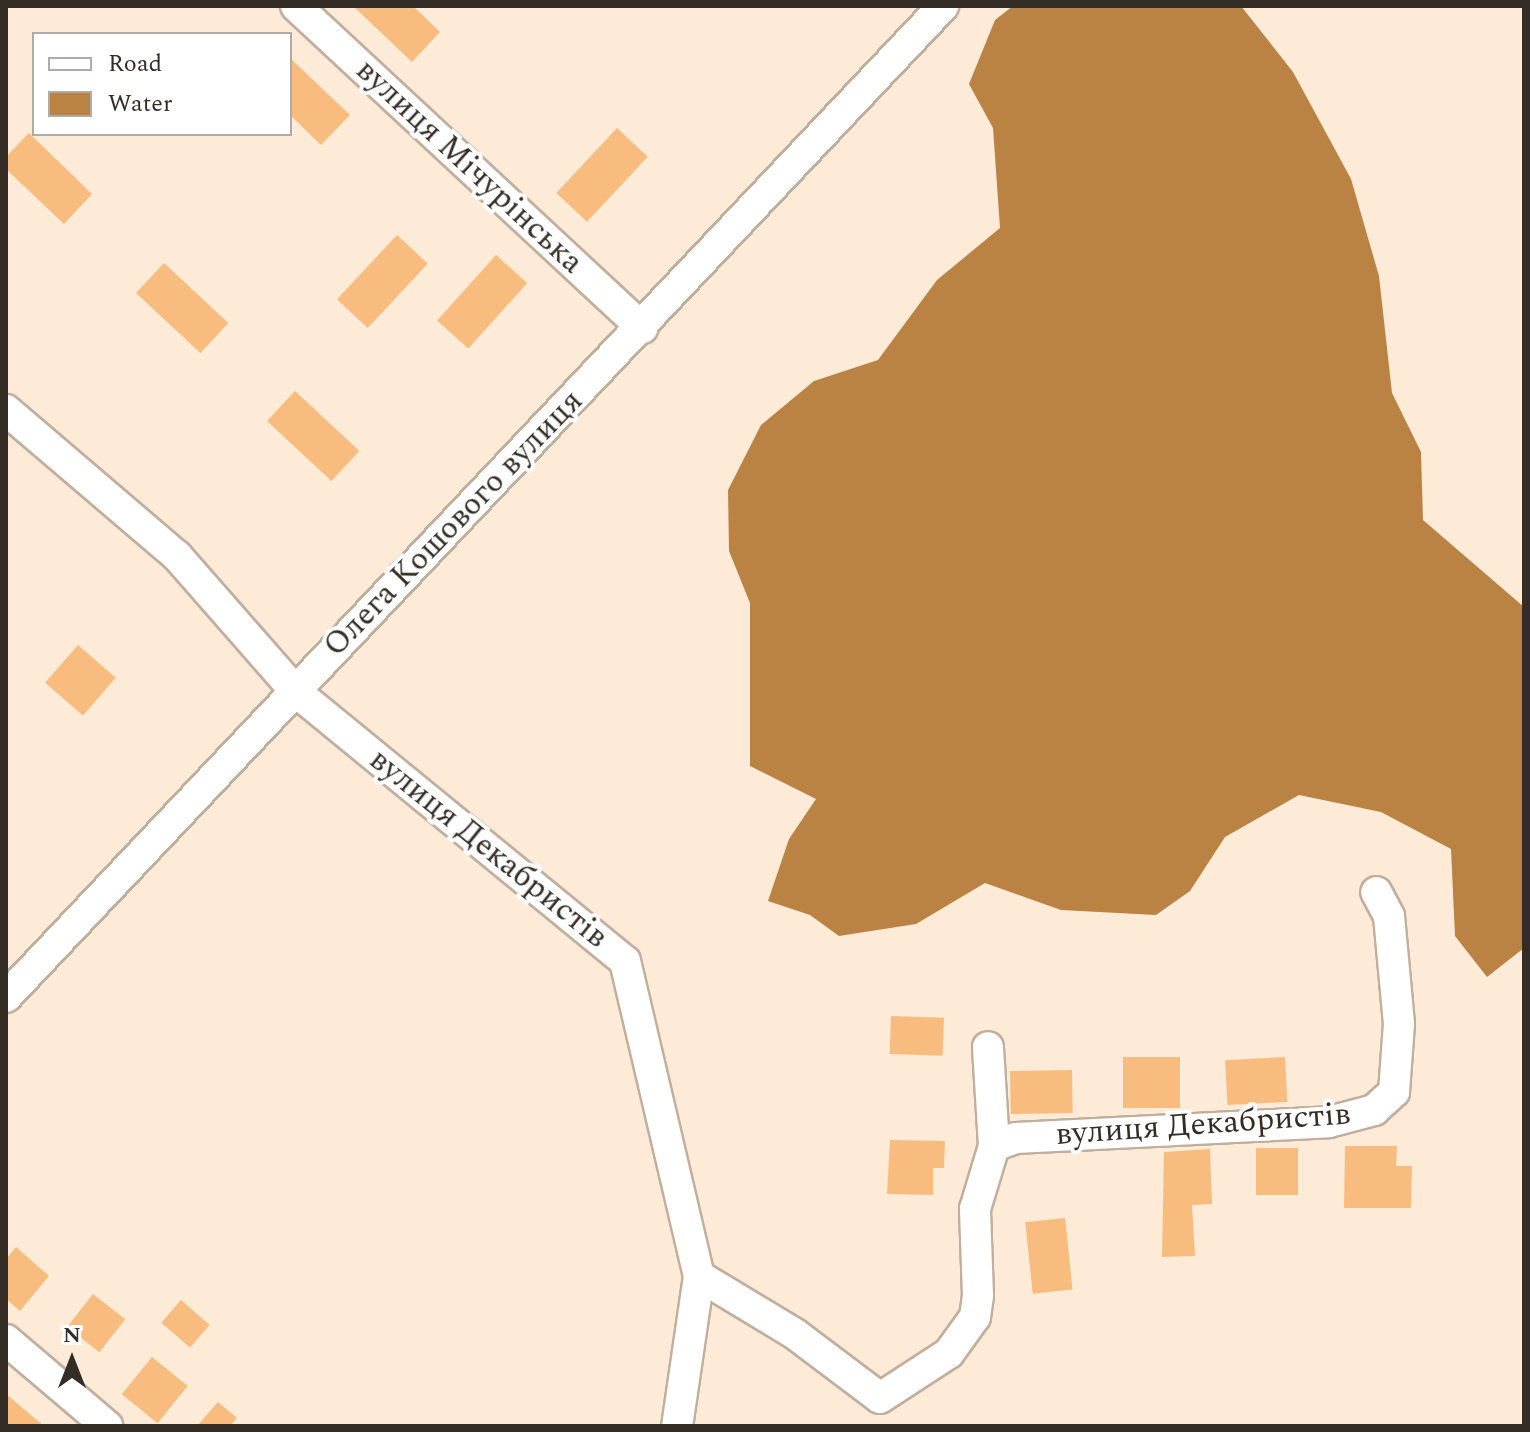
<!DOCTYPE html>
<meta charset="utf-8">
<style>
body{margin:0}
#map{position:relative;width:1530px;height:1432px;overflow:hidden;background:#fdead7;font-family:Spectral,serif}
div>[style]{position:absolute}
.water>*{inset:0;background:#ba8343}
.building>*{inset:0;background:#f8bd7e;transform-origin:0 0}
.roads{filter:drop-shadow(2px 0 #c1af9e) drop-shadow(-2px 0 #c1af9e) drop-shadow(0 2px #c1af9e) drop-shadow(0 -2px #c1af9e)}
.street>*{height:30px;margin:-15px;padding:0 15px;transform-origin:15px;border-radius:15px;background:#fff}
span{translate:-50% -50%;white-space:nowrap;text-align:center;line-height:1.15;-webkit-text-stroke:8px #fff;paint-order:stroke}
.street-label{font-size:32px;color:#342d26}
.frame{position:absolute;inset:0;border:8px solid #342d26;pointer-events:none}
.legend{position:absolute;left:32px;top:32px;width:260px;height:104px;box-sizing:border-box;background:#fff;border:2px solid #aeaba8;margin:0;padding:10px 14px;list-style:none;font-size:24px;color:#342d26}
.legend li{display:flex;align-items:center;gap:16px;height:40px}
.legend b{width:40px;border:2px solid #aeaba8}
.north{position:absolute;left:32px;top:1320px;width:80px;height:80px;-webkit-text-stroke:6px #fff;paint-order:stroke;rotate:0deg;font-size:22px;font-weight:700;line-height:32px;text-align:center;color:#342d26}
.north::after{content:'';display:block;margin:auto;width:28px;height:36px;background:#342d26;clip-path:polygon(50% 0,100% 100%,50% 72%,0 100%)}
</style>
<div id="map">
<div class="water">
<i style="clip-path:polygon(1013px 6px,1241px 6px,1293px 72px,1351px 179px,1379px 276px,1392px 393px,1421px 452px,1423px 520px,1524px 607px,1524px 948px,1487px 977px,1455px 936px,1451px 849px,1381px 812px,1299px 795px,1225px 837px,1190px 891px,1156px 915px,1061px 910px,985px 883px,916px 924px,839px 936px,810px 915px,768px 901px,789px 839px,816px 799px,750px 766px,750px 603px,729px 551px,728px 490px,761px 425px,814px 381px,878px 360px,937px 280px,1000px 228px,993px 128px,969px 84px,995px 20px)"></i>
</div>
<div class="building">
<i style="clip-path:polygon(353px 6px,413px 6px,440px 32px,412px 62px)"></i>
<i style="clip-path:polygon(290px 58px,350px 115px,321px 145px,290px 115px)"></i>
<i style="left:617px;top:128px;width:42px;height:89px;rotate:43deg"></i>
<i style="clip-path:polygon(29px 133px,92px 194px,64px 224px,6px 169px,6px 157px)"></i>
<i style="left:397px;top:235px;width:42px;height:88px;rotate:43deg"></i>
<i style="left:496px;top:255px;width:42px;height:88px;rotate:42deg"></i>
<i style="left:164px;top:263px;width:88px;height:41px;rotate:43deg"></i>
<i style="left:295px;top:391px;width:88px;height:41px;rotate:43deg"></i>
<i style="left:78px;top:645px;width:50px;height:50px;rotate:41deg"></i>
<i style="left:891px;top:1016px;width:53px;height:38px;rotate:2deg"></i>
<i style="left:1123px;top:1057px;width:57px;height:51px"></i>
<i style="left:1285px;top:1057px;width:45px;height:60px;rotate:87deg"></i>
<i style="left:1072px;top:1070px;width:43px;height:62px;rotate:89deg"></i>
<i style="clip-path:polygon(890px 1140px,945px 1141px,944px 1168px,933px 1168px,933px 1195px,887px 1194px)"></i>
<i style="clip-path:polygon(1345px 1146px,1397px 1146px,1396px 1166px,1412px 1166px,1411px 1208px,1344px 1208px)"></i>
<i style="left:1298px;top:1148px;width:47px;height:42px;rotate:90deg"></i>
<i style="clip-path:polygon(1210px 1149px,1212px 1204px,1192px 1205px,1195px 1256px,1162px 1257px,1164px 1152px)"></i>
<i style="left:1065px;top:1218px;width:72px;height:40px;rotate:84deg"></i>
<i style="clip-path:polygon(16px 1247px,49px 1276px,20px 1311px,6px 1299px,6px 1259px)"></i>
<i style="left:93px;top:1294px;width:41px;height:42px;rotate:38deg"></i>
<i style="left:181px;top:1300px;width:38px;height:30px;rotate:41deg"></i>
<i style="left:152px;top:1357px;width:46px;height:48px;rotate:39deg"></i>
<i style="clip-path:polygon(6px 1394px,44px 1426px,6px 1426px)"></i>
<i style="clip-path:polygon(218px 1402px,237px 1418px,230px 1426px,197px 1426px)"></i>
</div>
<div class="roads">
<div class="street">
<i style="left:296px;top:6px;width:473px;rotate:42.9deg"></i>
<i style="left:6px;top:410px;width:225px;rotate:40.5deg"></i>
<i style="left:177px;top:556px;width:179px;rotate:48.8deg"></i>
<i style="left:295px;top:691px;width:426px;rotate:39.3deg"></i>
<i style="left:625px;top:961px;width:324px;rotate:76.8deg"></i>
<i style="left:699px;top:1276px;width:152px;rotate:98.3deg"></i>
<i style="left:6px;top:997px;width:1364px;rotate:-46.6deg"></i>
<i style="left:994px;top:1146px;width:23px;rotate:-20deg"></i>
<i style="left:1016px;top:1138px;width:313px;rotate:-2.9deg"></i>
<i style="left:1329px;top:1122px;width:47px;rotate:-14.9deg"></i>
<i style="left:1374px;top:1110px;width:27px;rotate:-42deg"></i>
<i style="left:1394px;top:1092px;width:68px;rotate:-85.8deg"></i>
<i style="left:1399px;top:1024px;width:108px;rotate:-95.3deg"></i>
<i style="left:1389px;top:916px;width:27px;rotate:-118deg"></i>
<i style="left:699px;top:1276px;width:112px;rotate:31.1deg"></i>
<i style="left:795px;top:1334px;width:106px;rotate:37deg"></i>
<i style="left:880px;top:1398px;width:82px;rotate:-33.1deg"></i>
<i style="left:949px;top:1353px;width:44px;rotate:-54.2deg"></i>
<i style="left:975px;top:1317px;width:21px;rotate:-82deg"></i>
<i style="left:978px;top:1296px;width:87px;rotate:-92deg"></i>
<i style="left:975px;top:1209px;width:66px;rotate:-73.2deg"></i>
<i style="left:994px;top:1146px;width:99px;rotate:-93.5deg"></i>
<i style="left:6px;top:1340px;width:133px;rotate:40.4deg"></i>
</div>
</div>
<div class="street-label">
<span style="left:469px;top:167px;rotate:43deg">вулиця Мічурінська</span>
<span style="left:454px;top:524px;rotate:-46deg">Олега Кошового вулиця</span>
<span style="left:488px;top:849px;rotate:39deg">вулиця Декабристів</span>
<span style="left:1203px;top:1125px;rotate:-4deg">вулиця Декабристів</span>
</div>
<div class="frame"></div>
<ul class="legend">
<li><b style="height:10px;background:#fff"></b>Road</li>
<li><b style="height:22px;background:#ba8343"></b>Water</li>
</ul>
<div class="north">N</div>
</div>
